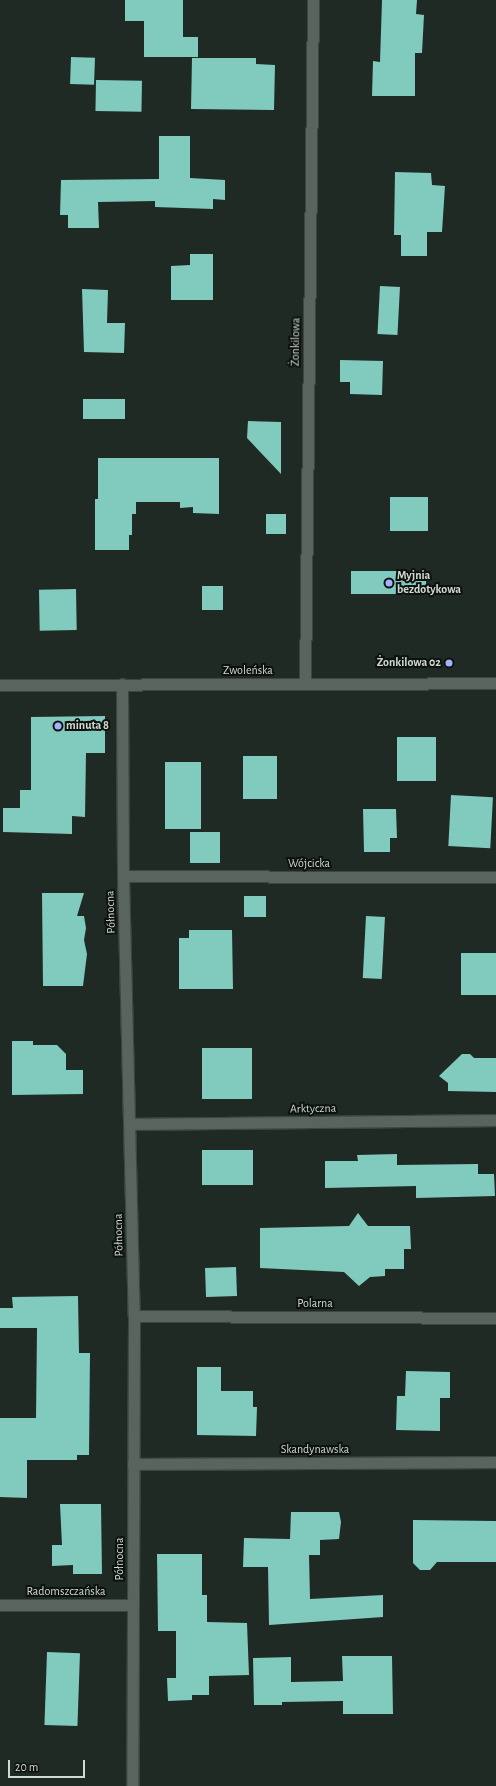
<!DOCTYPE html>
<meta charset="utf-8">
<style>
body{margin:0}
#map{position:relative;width:496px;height:1786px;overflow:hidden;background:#202a24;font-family:"Alegreya Sans",sans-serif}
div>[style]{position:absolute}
.building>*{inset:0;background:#80cbbe;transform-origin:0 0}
.roads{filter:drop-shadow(1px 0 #3d4640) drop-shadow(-1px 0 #3d4640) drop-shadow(0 1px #3d4640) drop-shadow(0 -1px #3d4640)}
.minor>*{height:11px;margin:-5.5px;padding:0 5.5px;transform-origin:5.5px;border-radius:5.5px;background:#58645d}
.tertiary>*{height:11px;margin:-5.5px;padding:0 5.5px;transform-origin:5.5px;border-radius:5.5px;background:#58645d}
.dots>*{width:11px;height:11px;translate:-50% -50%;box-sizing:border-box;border:2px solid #0d120f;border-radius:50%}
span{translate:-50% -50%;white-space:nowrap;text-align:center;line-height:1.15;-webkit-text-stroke:4px #0d120f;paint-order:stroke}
.street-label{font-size:12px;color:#d1d8d3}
.poi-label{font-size:12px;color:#d1d8d3;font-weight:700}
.left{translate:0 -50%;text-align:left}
.right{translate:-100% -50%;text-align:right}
.scale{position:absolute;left:8px;top:1760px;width:77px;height:18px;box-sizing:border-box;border:2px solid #d1d8d3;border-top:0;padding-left:5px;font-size:12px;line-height:14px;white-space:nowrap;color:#d1d8d3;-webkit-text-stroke:3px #0d120f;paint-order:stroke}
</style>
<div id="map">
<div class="building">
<i style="clip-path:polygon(125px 0,183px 0,183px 37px,198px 37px,198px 57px,144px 57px,144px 21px,125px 21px)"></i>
<i style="clip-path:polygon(382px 0,417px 0,416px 14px,424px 15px,422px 53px,415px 53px,415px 96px,372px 96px,373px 61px,380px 62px)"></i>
<i style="left:71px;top:57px;width:24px;height:27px;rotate:2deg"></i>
<i style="clip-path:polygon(192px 58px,256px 58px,256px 64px,275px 65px,274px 110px,191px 109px)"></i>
<i style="left:96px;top:80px;width:46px;height:31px;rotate:1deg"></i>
<i style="clip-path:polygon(159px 136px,190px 136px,190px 178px,225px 180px,225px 200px,213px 199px,213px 209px,155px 207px,155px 201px,98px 202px,99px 228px,68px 228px,68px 215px,60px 215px,61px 180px,159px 179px)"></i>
<i style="clip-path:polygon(395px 172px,431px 173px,432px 185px,445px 186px,442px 232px,427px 232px,427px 256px,401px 256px,401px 235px,394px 235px)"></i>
<i style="clip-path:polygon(190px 254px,213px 254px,213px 300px,171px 300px,171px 266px,190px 265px)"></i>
<i style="left:380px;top:286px;width:20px;height:48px;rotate:3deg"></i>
<i style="clip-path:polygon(82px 289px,108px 290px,107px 323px,125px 323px,124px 353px,84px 352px)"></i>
<i style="clip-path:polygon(340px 360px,383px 361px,382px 395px,350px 394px,350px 382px,340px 382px)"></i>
<i style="left:83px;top:399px;width:42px;height:20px"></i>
<i style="clip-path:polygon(248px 421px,281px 422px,281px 474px,247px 438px)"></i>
<i style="clip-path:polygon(98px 458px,219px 458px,219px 514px,193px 513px,193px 507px,180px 508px,180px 502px,136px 502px,136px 514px,132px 514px,132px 535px,129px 535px,129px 550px,95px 550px,95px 499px,98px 499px)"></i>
<i style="left:390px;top:497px;width:38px;height:34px"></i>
<i style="left:286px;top:514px;width:20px;height:20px;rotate:90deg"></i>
<i style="left:351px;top:571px;width:75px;height:23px"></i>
<i style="left:202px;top:586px;width:21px;height:24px"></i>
<i style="left:76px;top:589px;width:41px;height:37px;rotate:89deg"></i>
<i style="clip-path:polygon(105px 716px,105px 753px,86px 753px,85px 817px,72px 816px,72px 834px,3px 832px,3px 808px,20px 808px,20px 790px,31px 790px,31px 717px)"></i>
<i style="left:397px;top:737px;width:39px;height:44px"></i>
<i style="left:243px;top:756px;width:34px;height:43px"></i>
<i style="left:165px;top:762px;width:36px;height:67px"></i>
<i style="left:451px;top:795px;width:42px;height:51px;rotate:3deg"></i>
<i style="clip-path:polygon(363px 809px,396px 809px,397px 838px,390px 838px,390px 852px,364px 852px)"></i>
<i style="left:220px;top:832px;width:31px;height:30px;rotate:90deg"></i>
<i style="clip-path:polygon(42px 893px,84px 893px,77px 916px,84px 916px,86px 928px,84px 940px,87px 954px,83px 986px,43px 986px)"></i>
<i style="left:244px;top:896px;width:22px;height:21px"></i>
<i style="left:366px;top:916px;width:19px;height:62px;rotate:3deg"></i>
<i style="clip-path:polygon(189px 930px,232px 930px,233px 989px,179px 989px,179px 938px,189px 938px)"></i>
<i style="left:496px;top:953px;width:42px;height:35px;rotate:90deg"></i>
<i style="clip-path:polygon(12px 1041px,33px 1041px,33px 1045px,57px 1045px,66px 1054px,66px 1070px,83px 1070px,83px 1094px,12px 1095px)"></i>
<i style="left:202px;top:1048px;width:50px;height:51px"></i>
<i style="clip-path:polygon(462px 1054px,470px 1054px,474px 1058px,496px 1058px,496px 1092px,448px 1091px,448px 1083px,439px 1076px)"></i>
<i style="left:202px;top:1150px;width:51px;height:35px"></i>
<i style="clip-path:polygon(397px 1154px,397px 1165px,478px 1164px,478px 1174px,494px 1174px,495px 1196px,416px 1198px,416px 1186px,325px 1188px,325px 1161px,358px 1161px,357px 1155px)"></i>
<i style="clip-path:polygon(358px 1213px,368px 1226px,410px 1226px,411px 1249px,404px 1249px,404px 1269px,385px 1269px,385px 1276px,370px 1277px,359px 1286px,344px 1272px,260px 1268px,260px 1228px,349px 1226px)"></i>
<i style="left:236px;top:1267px;width:29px;height:31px;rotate:88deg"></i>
<i style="clip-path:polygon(78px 1296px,79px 1353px,90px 1353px,89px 1455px,77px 1455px,77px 1460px,27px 1460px,27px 1498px,0 1497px,0 1418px,36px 1418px,37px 1328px,0 1328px,0 1308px,13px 1308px,12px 1297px)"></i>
<i style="clip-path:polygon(197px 1367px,221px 1367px,221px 1391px,253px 1391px,253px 1407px,257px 1407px,256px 1436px,197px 1435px)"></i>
<i style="clip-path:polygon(406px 1371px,450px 1372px,450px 1398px,440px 1398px,440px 1431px,396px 1430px,397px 1396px,405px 1396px)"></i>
<i style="clip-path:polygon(60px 1504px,101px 1504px,102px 1574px,73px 1574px,73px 1565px,52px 1566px,52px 1545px,62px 1545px)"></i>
<i style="clip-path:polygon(291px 1512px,339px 1512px,341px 1522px,339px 1539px,320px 1540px,320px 1555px,309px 1555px,310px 1599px,383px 1595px,383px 1617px,269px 1625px,268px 1567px,243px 1567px,244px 1538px,290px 1539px)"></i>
<i style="clip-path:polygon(413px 1520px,496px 1521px,496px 1562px,437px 1562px,430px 1570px,420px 1570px,413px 1563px)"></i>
<i style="clip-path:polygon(157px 1554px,202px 1554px,202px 1595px,207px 1595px,207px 1622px,247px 1623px,249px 1675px,209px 1676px,209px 1695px,192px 1695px,192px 1700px,168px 1701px,167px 1678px,176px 1678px,176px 1631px,158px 1631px)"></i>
<i style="left:47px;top:1652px;width:33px;height:73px;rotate:2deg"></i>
<i style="clip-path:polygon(342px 1656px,392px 1656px,393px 1714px,343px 1714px,343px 1701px,282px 1702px,282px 1705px,254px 1705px,253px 1658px,291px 1657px,291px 1682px,343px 1681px)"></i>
</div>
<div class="roads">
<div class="minor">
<i style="left:122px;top:684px;width:192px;rotate:89.7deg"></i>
<i style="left:123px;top:876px;width:440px;rotate:88.6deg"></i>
<i style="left:134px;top:1316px;width:470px;rotate:90.2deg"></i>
<i style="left:305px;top:684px;width:684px;rotate:-89.33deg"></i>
<i style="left:123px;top:876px;width:373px;rotate:0.2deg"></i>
<i style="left:130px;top:1124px;width:366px;rotate:-0.6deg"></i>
<i style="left:134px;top:1316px;width:362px;rotate:0.3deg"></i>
<i style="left:133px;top:1464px;width:363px;rotate:-0.3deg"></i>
<i style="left:0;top:1605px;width:132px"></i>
</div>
<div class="tertiary">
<i style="left:0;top:685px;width:496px;rotate:-0.2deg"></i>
</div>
</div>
<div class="dots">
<i style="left:389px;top:583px;background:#a3b2fd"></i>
<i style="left:449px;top:663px;background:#a3b2fd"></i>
<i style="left:58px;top:726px;background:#a3b2fd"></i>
</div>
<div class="street-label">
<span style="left:296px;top:342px;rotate:-89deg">Żonkilowa</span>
<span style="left:248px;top:671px">Zwoleńska</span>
<span style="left:309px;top:864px">Wójcicka</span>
<span style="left:111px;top:912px;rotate:-92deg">Północna</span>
<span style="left:313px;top:1109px;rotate:-1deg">Arktyczna</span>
<span style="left:119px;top:1235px;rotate:-91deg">Północna</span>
<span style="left:315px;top:1304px">Polarna</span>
<span style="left:315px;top:1450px">Skandynawska</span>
<span style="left:120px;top:1559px;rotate:-90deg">Północna</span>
<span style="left:66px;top:1592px">Radomszczańska</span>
</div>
<div class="poi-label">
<span class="left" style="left:397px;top:583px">Myjnia<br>bezdotykowa</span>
<span class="right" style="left:441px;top:663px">Żonkilowa 02</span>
<span class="left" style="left:66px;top:726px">minuta 8</span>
</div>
<div class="scale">20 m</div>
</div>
